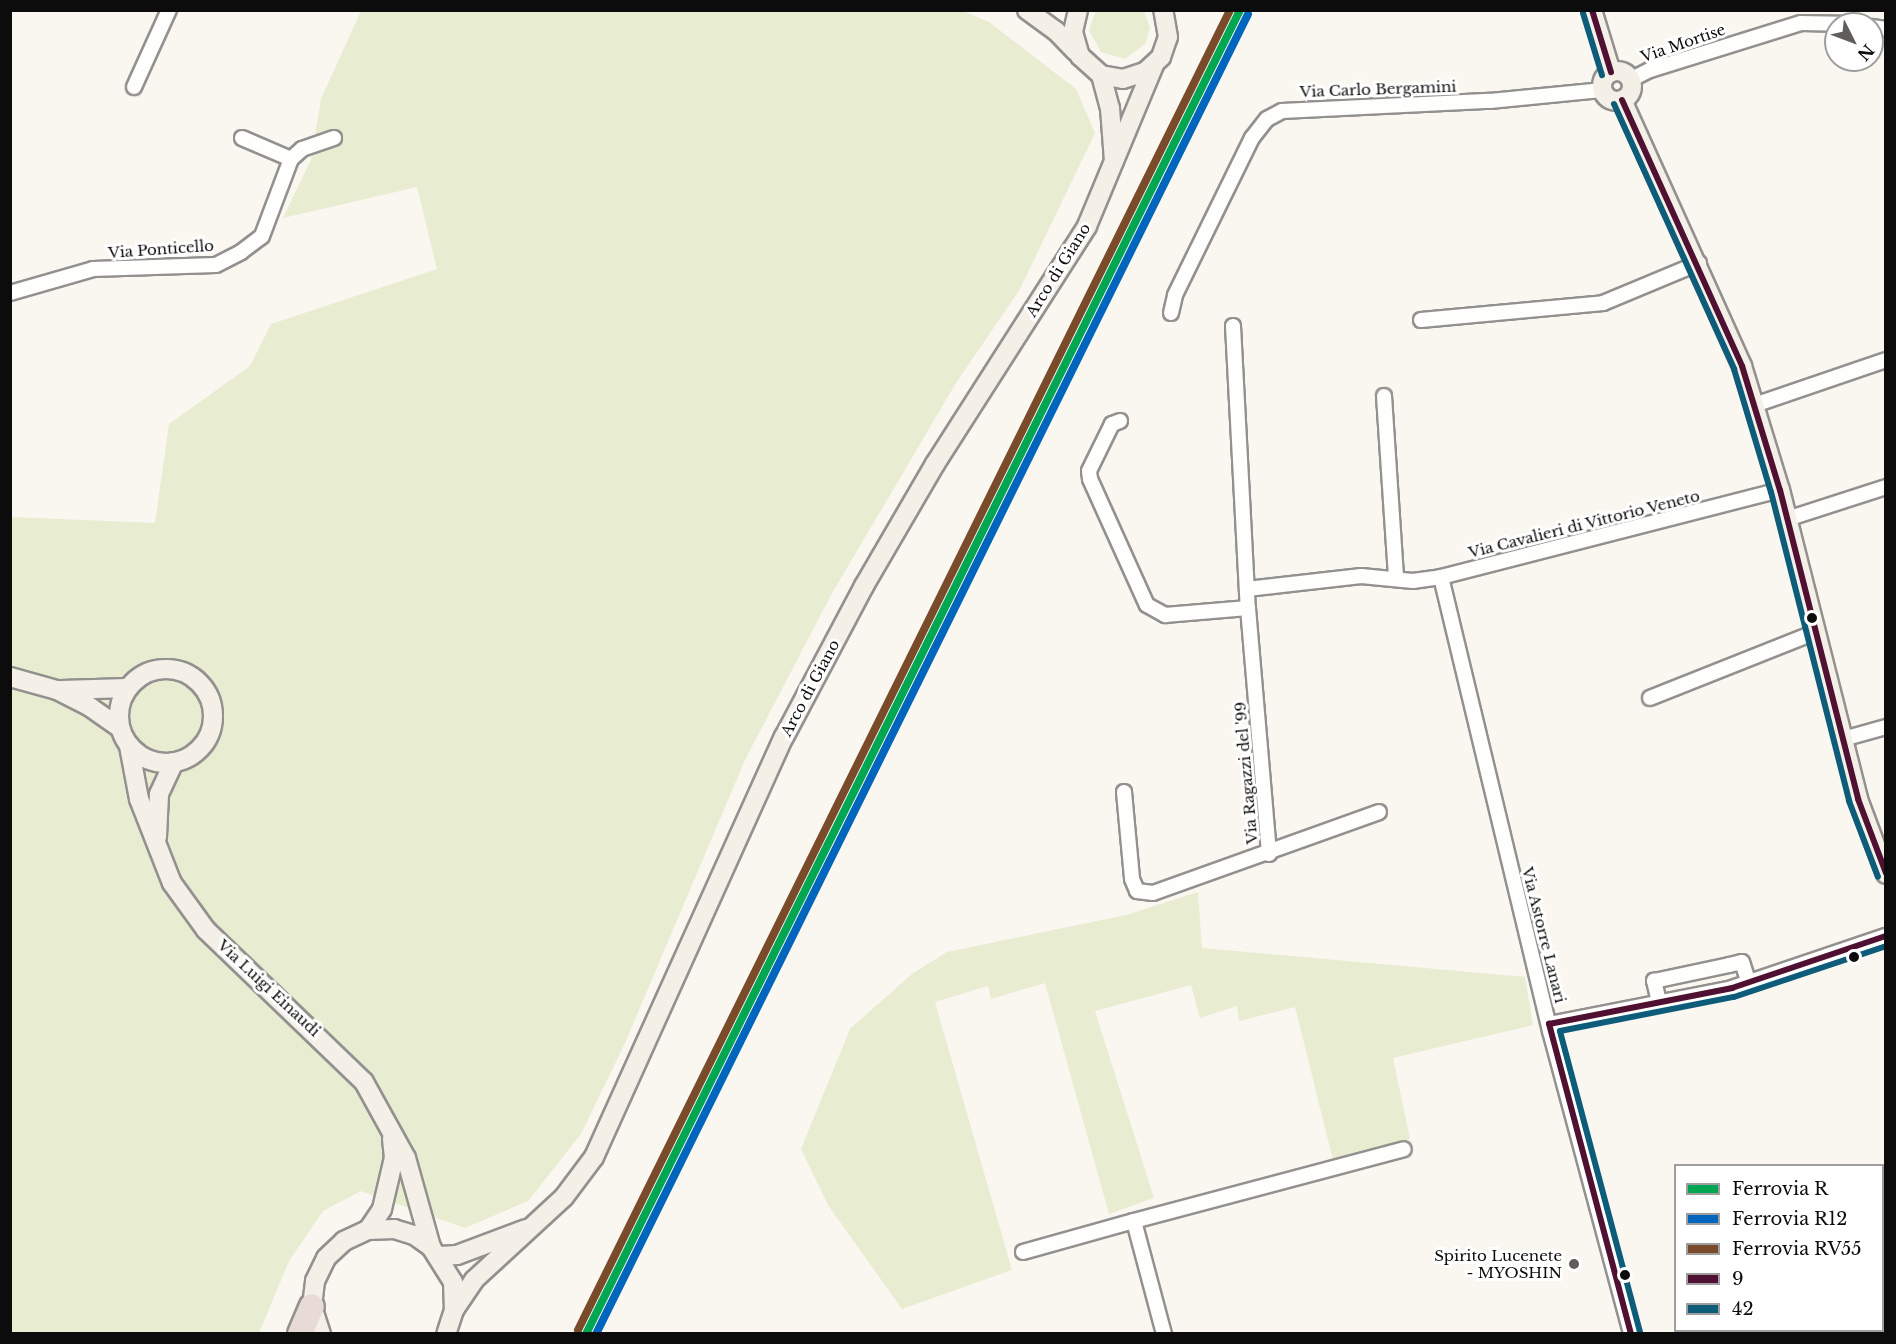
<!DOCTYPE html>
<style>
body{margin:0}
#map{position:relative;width:1896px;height:1344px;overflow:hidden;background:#faf6f0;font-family:"Libre Baskerville",serif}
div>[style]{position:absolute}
.green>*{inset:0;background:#e8edd1}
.roads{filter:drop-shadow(2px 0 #93918f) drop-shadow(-2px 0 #93918f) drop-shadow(0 2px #93918f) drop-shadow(0 -2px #93918f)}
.street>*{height:14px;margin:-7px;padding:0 7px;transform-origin:7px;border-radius:7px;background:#fefefd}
.secondary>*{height:18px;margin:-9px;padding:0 9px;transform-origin:9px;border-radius:9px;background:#f4f0e8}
.secondary>.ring{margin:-9px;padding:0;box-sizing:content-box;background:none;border:18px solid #f4f0e8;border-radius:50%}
.highway>*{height:24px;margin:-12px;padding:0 12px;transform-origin:12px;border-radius:12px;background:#e8dad5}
.bus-1>*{height:6px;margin:-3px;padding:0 3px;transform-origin:3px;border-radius:3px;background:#4f1032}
.bus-2>*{height:6px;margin:-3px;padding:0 3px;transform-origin:3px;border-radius:3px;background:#0c5c7a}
.rail-1>*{height:8px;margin:-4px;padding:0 4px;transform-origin:4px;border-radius:4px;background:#00a651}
.rail-2>*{height:8px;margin:-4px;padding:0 4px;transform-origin:4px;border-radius:4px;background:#0065bd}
.rail-3>*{height:8px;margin:-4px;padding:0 4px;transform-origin:4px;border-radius:4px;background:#7a4b2a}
.dots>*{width:16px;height:16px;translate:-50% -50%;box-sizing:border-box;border:3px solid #fff;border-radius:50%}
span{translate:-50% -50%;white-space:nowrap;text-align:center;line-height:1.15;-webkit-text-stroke:6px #fff;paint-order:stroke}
.street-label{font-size:15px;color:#0c0c0c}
.poi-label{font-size:15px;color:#0c0c0c}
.right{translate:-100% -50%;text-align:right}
.frame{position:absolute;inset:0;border:12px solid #0c0c0c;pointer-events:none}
.legend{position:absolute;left:1674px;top:1164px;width:210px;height:168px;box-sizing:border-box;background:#fff;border:2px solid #9e9e9e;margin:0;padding:8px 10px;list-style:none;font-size:18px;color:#0c0c0c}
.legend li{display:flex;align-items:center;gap:12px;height:30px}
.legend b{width:30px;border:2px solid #9e9e9e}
.north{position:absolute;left:1824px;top:12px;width:60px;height:60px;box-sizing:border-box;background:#fff;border:2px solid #9e9e9e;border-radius:50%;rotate:132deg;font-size:16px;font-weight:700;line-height:24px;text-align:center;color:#0c0c0c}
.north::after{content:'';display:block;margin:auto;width:21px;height:27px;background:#5f5e5c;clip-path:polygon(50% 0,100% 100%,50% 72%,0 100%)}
</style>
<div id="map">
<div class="green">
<i style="clip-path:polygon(1096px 10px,1144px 11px,1150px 28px,1145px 44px,1125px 59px,1101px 52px,1089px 30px)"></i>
<i style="clip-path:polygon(361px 11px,963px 11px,989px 22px,1076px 89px,1095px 133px,1020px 289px,956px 383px,831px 595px,745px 760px,625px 1043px,581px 1134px,528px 1201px,465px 1228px,361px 1191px,323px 1211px,289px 1261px,259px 1333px,11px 1334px,11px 517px,155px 523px,169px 424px,250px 366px,271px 324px,437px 269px,417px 187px,283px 218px,311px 160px,321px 99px)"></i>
<i style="clip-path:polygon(1198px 892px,1202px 948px,1525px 977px,1533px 1025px,1393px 1058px,1410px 1139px,1333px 1160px,1295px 1007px,1239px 1021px,1237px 1006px,1200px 1018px,1191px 985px,1095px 1011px,1154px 1198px,1109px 1214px,1045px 983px,991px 999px,988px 986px,935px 1002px,1012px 1270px,902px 1309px,828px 1205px,801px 1149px,850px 1029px,912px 974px,947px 952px,1126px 915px)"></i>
</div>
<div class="roads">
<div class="street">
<i style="left:1872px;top:27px;width:14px;rotate:8deg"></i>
<i style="left:1630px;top:80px;width:22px;rotate:-27deg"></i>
<i style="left:1650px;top:70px;width:158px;rotate:-17.3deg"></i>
<i style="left:1801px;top:23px;width:52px;rotate:1.1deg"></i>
<i style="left:134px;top:87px;width:85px;rotate:-65.6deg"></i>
<i style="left:242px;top:138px;width:53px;rotate:23.2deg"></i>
<i style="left:291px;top:159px;width:15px;rotate:-42deg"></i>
<i style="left:302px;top:149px;width:34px;rotate:-19deg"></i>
<i style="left:10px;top:293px;width:86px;rotate:-16.1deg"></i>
<i style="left:93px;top:269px;width:123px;rotate:-1.9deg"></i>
<i style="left:216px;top:265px;width:28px;rotate:-27deg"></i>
<i style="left:241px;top:252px;width:26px;rotate:-37deg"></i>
<i style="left:262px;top:236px;width:82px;rotate:-69.4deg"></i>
<i style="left:1171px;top:313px;width:18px;rotate:-77deg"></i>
<i style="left:1175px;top:295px;width:175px;rotate:-63.9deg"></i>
<i style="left:1252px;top:138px;width:24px;rotate:-52deg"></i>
<i style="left:1267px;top:119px;width:17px;rotate:-28deg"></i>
<i style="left:1282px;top:111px;width:208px;rotate:-2.8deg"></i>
<i style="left:1490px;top:101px;width:114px;rotate:-5.6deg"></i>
<i style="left:1421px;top:320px;width:183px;rotate:-5.3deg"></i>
<i style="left:1603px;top:303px;width:104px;rotate:-22.6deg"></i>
<i style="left:1233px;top:326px;width:282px;rotate:87deg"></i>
<i style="left:1248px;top:608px;width:247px;rotate:85.1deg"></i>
<i style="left:1384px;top:396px;width:182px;rotate:86.2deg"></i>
<i style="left:1754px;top:405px;width:139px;rotate:-18.8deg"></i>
<i style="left:1120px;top:421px;width:9px;rotate:159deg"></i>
<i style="left:1112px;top:424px;width:52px;rotate:116.1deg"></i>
<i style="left:1089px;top:471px;width:8px;rotate:83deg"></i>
<i style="left:1090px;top:479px;width:138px;rotate:65.7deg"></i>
<i style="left:1147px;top:605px;width:21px;rotate:29deg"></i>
<i style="left:1165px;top:615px;width:83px;rotate:-4.8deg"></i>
<i style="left:1787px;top:519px;width:104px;rotate:-17.9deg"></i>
<i style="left:1441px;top:577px;width:467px;rotate:76.5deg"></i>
<i style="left:1550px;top:1031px;width:314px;rotate:75deg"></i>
<i style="left:1247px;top:589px;width:115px;rotate:-6.5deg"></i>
<i style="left:1361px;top:576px;width:52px;rotate:5.5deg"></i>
<i style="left:1413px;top:581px;width:28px;rotate:-8deg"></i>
<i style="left:1441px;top:577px;width:350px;rotate:-14.4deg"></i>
<i style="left:1650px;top:698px;width:179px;rotate:-21.7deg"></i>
<i style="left:1843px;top:739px;width:45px;rotate:-15.6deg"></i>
<i style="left:1124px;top:792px;width:87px;rotate:84.7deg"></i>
<i style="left:1132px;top:879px;width:13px;rotate:67deg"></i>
<i style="left:1137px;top:891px;width:16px;rotate:7deg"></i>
<i style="left:1153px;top:893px;width:240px;rotate:-19.7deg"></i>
<i style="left:1659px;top:1002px;width:22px;rotate:-103deg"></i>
<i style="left:1654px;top:981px;width:77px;rotate:-12deg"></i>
<i style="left:1729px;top:965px;width:13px;rotate:-13deg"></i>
<i style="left:1742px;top:962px;width:23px;rotate:72deg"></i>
<i style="left:1549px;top:1024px;width:187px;rotate:-11.1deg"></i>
<i style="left:1732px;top:988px;width:163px;rotate:-18.7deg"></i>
<i style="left:1023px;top:1252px;width:115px;rotate:-15.6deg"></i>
<i style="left:1882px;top:1277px;width:4px;rotate:-14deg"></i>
<i style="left:1164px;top:1334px;width:117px;rotate:-104.9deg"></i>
<i style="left:1134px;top:1221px;width:279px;rotate:-14.9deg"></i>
<i style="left:1764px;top:1334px;width:7px;rotate:-34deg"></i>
</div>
<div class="secondary">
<i style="left:1027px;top:10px;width:36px;rotate:36deg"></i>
<i style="left:1056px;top:31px;width:29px;rotate:46deg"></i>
<i style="left:1078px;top:10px;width:23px;rotate:103deg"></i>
<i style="left:1073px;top:32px;width:25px;rotate:74deg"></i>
<i style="left:1080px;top:56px;width:28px;rotate:42deg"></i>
<i style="left:1101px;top:75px;width:22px;rotate:10deg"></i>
<i style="left:1123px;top:79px;width:23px;rotate:-18deg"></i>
<i style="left:1145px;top:72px;width:22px;rotate:-43deg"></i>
<i style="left:1161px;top:57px;width:21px;rotate:-71deg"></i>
<i style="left:1168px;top:37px;width:27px;rotate:-100deg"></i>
<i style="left:1592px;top:10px;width:65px;rotate:73deg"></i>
<i class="ring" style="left:1602px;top:71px;width:12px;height:12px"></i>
<i style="left:1101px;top:75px;width:34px;rotate:75deg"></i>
<i style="left:1110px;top:108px;width:53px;rotate:85.7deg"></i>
<i style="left:1622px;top:100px;width:292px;rotate:65.7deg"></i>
<i style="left:1742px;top:366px;width:130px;rotate:73deg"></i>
<i style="left:1780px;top:490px;width:319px;rotate:75.8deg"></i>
<i style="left:1858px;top:799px;width:80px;rotate:69.5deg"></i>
<i class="ring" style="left:119px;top:669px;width:76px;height:76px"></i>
<i style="left:10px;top:677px;width:49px;rotate:15.5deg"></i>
<i style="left:57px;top:690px;width:37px;rotate:27deg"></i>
<i style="left:90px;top:707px;width:37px;rotate:35deg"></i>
<i style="left:61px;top:690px;width:67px;rotate:-1.7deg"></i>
<i style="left:129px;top:746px;width:54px;rotate:79.3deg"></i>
<i style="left:139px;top:799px;width:90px;rotate:68.6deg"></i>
<i style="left:172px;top:883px;width:58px;rotate:54.1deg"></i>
<i style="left:206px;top:930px;width:219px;rotate:43.9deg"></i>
<i style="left:364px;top:1082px;width:87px;rotate:61.1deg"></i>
<i style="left:406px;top:1158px;width:92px;rotate:74.3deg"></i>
<i style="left:157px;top:837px;width:43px;rotate:-87.3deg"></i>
<i style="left:159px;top:794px;width:35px;rotate:-65deg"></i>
<i style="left:368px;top:1230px;width:25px;rotate:-56deg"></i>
<i style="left:382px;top:1209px;width:52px;rotate:-76.8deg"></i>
<i style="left:394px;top:1158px;width:19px;rotate:-96deg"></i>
<i style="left:440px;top:1256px;width:17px;rotate:-3deg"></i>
<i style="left:457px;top:1255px;width:74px;rotate:-20.6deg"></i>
<i style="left:454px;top:1310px;width:36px;rotate:-56deg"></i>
<i style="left:474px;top:1280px;width:122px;rotate:-42.7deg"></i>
<i style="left:564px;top:1197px;width:50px;rotate:-53.1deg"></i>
<i style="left:594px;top:1157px;width:461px;rotate:-65.7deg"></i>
<i style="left:784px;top:737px;width:171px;rotate:-62.1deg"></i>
<i style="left:864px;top:586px;width:141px;rotate:-59.8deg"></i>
<i style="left:935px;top:464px;width:282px;rotate:-57.4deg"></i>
<i style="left:1087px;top:226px;width:174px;rotate:-67.4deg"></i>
<i style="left:321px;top:1334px;width:29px;rotate:-108deg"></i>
<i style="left:312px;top:1306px;width:25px;rotate:-83deg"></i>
<i style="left:315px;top:1281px;width:25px;rotate:-64deg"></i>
<i style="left:326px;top:1258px;width:25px;rotate:-43deg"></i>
<i style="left:344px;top:1241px;width:26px;rotate:-25deg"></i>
<i style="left:368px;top:1230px;width:26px;rotate:-2deg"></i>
<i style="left:394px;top:1229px;width:21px;rotate:17deg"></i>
<i style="left:414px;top:1235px;width:21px;rotate:35deg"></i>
<i style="left:431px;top:1247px;width:41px;rotate:57.8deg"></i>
<i style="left:453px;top:1282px;width:28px;rotate:88deg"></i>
<i style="left:454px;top:1310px;width:25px;rotate:108deg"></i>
</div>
<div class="highway">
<i style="left:300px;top:1334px;width:30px;rotate:-67deg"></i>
</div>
</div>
<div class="bus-1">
<i style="left:1592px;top:10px;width:65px;rotate:73deg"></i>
<i style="left:1622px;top:100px;width:292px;rotate:65.7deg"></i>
<i style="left:1742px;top:366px;width:130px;rotate:73deg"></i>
<i style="left:1780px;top:490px;width:319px;rotate:75.8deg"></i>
<i style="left:1858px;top:799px;width:79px;rotate:69.3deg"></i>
<i style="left:1631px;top:1334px;width:321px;rotate:-104.8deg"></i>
<i style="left:1549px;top:1024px;width:187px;rotate:-11.1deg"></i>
<i style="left:1732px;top:988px;width:163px;rotate:-18.7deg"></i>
</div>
<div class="bus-2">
<i style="left:1583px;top:13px;width:65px;rotate:73deg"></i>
<i style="left:1614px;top:104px;width:291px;rotate:65.6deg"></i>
<i style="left:1734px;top:369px;width:128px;rotate:73.3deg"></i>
<i style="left:1771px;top:492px;width:319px;rotate:75.8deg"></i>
<i style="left:1849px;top:801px;width:81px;rotate:69.1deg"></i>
<i style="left:1640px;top:1332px;width:311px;rotate:-104.9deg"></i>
<i style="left:1560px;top:1031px;width:177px;rotate:-11.1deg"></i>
<i style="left:1734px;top:997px;width:160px;rotate:-18.5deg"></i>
</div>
<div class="rail-1">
<i style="left:586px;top:1334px;width:1477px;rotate:-63.71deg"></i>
</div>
<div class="rail-2">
<i style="left:596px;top:1334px;width:1472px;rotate:-63.71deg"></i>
</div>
<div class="rail-3">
<i style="left:578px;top:1330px;width:1472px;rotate:-63.71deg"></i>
</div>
<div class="dots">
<i style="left:1812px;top:618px;background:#0c0c0c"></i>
<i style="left:1854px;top:957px;background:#0c0c0c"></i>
<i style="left:1574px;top:1264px;background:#5f5e5c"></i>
<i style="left:1625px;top:1275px;background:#0c0c0c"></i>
</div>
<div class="street-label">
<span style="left:1683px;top:43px;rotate:-19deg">Via Mortise</span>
<span style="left:1378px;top:89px;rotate:-2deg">Via Carlo Bergamini</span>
<span style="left:161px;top:249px;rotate:-4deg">Via Ponticello</span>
<span style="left:1058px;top:270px;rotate:-58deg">Arco di Giano</span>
<span style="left:1584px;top:524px;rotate:-14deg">Via Cavalieri di Vittorio Veneto</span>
<span style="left:810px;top:688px;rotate:-62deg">Arco di Giano</span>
<span style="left:1246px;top:773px;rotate:-95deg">Via Ragazzi del '99</span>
<span style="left:1544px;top:935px;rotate:76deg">Via Astorre Lanari</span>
<span style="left:269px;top:988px;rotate:43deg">Via Luigi Einaudi</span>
</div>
<div class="poi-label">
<span class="right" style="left:1562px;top:1264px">Spirito Lucenete<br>- MYOSHIN</span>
</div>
<div class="frame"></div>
<ul class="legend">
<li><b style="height:8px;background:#00a651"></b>Ferrovia R</li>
<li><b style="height:8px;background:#0065bd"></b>Ferrovia R12</li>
<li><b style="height:8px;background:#7a4b2a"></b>Ferrovia RV55</li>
<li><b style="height:8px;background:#4f1032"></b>9</li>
<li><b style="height:8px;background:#0c5c7a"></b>42</li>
</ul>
<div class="north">N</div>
</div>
